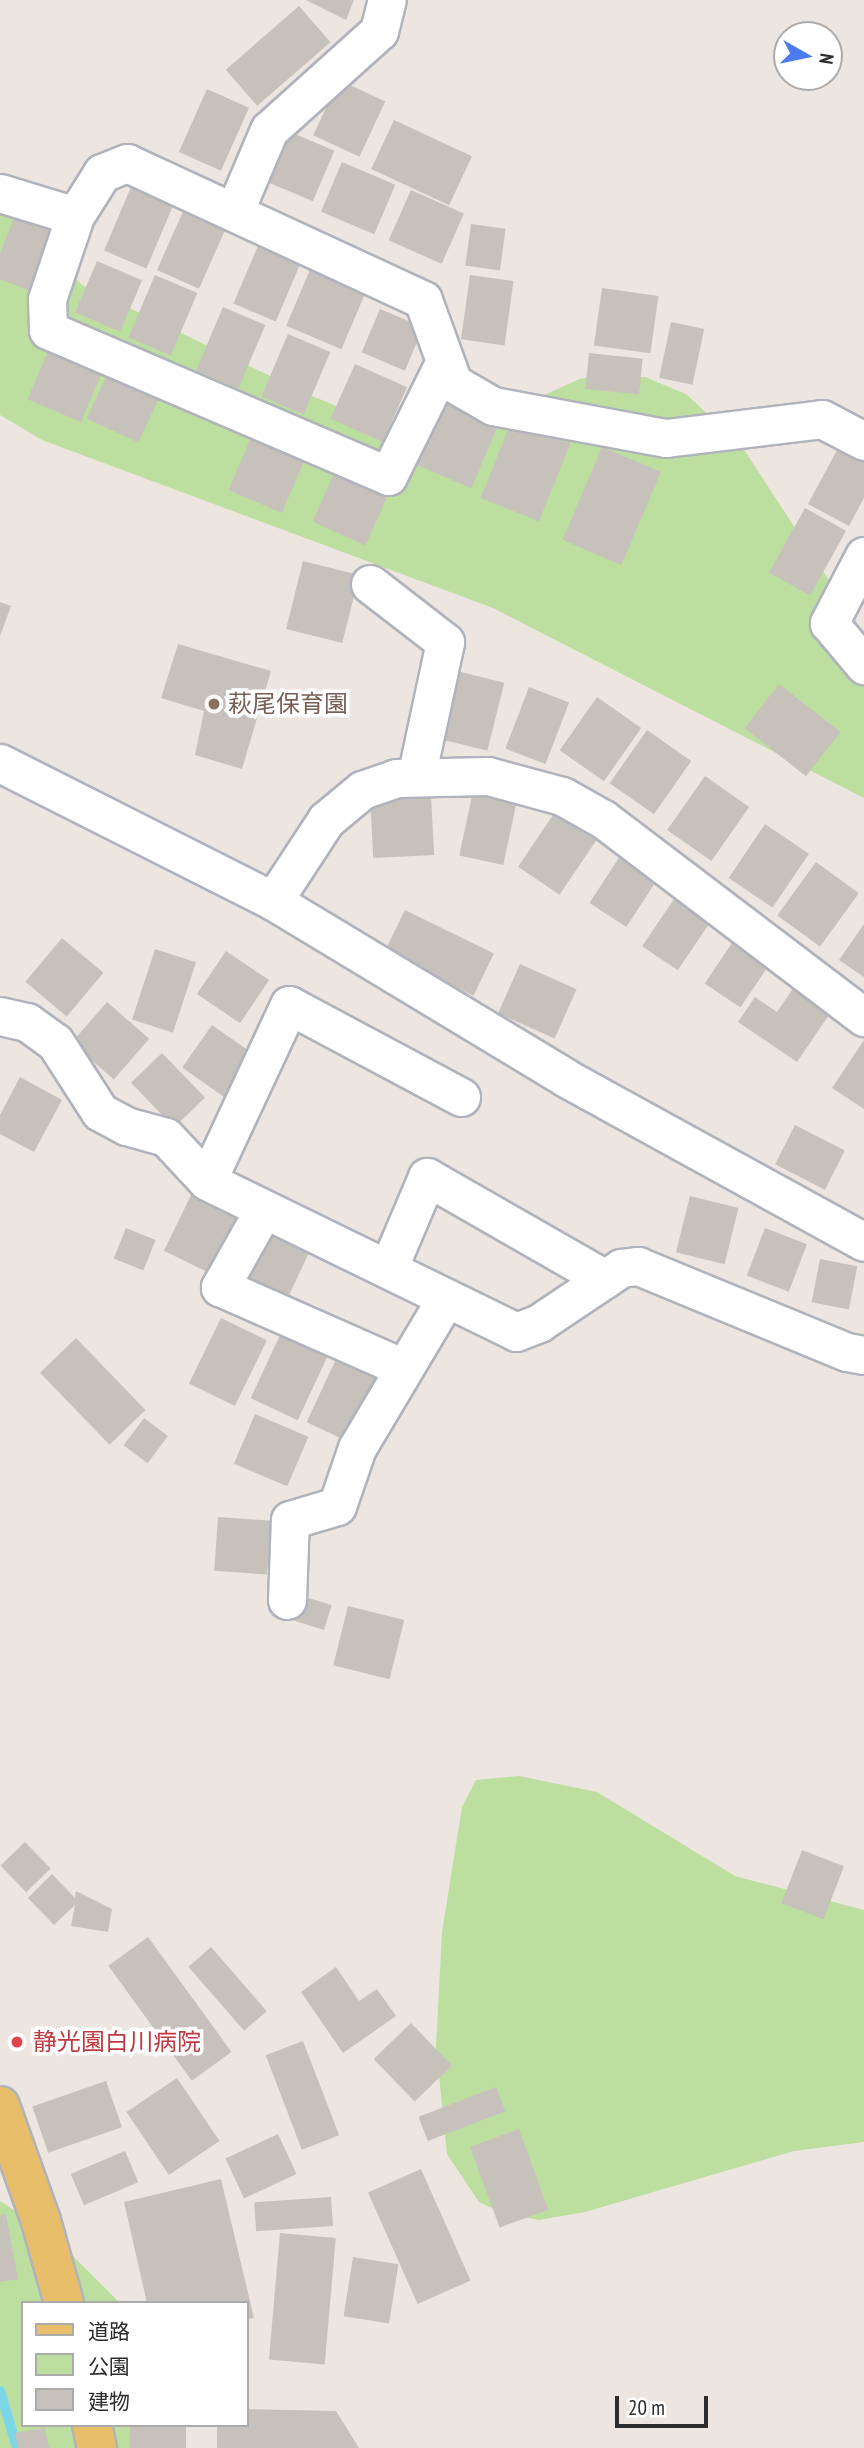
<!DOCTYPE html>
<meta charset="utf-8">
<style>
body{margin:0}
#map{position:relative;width:864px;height:2448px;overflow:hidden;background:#ede6e0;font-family:"PT Sans Narrow","Noto Sans JP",sans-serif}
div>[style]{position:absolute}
.green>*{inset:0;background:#bcdfa0}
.stream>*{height:10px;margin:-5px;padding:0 5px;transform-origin:5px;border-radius:5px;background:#7bd6e7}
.building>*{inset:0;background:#c6c1bb;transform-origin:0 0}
.roads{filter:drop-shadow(2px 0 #b0b3bc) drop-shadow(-2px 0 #b0b3bc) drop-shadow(0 2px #b0b3bc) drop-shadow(0 -2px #b0b3bc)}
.minor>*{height:37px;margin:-18.5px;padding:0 18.5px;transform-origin:18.5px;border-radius:18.5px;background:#fff}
.major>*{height:38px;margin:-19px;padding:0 19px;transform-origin:19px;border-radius:19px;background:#e8be6a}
.dots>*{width:19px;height:19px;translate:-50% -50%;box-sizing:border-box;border:4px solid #fff;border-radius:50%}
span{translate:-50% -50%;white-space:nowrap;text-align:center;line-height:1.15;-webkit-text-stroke:7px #fff;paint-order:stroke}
.education-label{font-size:24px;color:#785e54}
.left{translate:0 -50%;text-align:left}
.health-label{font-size:24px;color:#be3a42}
.legend{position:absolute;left:21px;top:2301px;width:228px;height:126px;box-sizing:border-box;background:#fff;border:2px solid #ababab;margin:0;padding:9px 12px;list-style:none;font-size:21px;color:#2c2c2c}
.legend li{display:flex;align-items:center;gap:14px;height:35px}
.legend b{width:35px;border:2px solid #ababab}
.north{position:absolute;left:773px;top:21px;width:70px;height:70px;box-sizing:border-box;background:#fff;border:2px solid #ababab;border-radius:50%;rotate:99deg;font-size:19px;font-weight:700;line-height:28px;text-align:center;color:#2c2c2c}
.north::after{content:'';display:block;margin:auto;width:24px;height:32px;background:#4b7bee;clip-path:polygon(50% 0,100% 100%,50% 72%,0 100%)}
.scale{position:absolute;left:615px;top:2396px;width:93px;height:32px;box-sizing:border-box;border:4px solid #2c2c2c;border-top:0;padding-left:9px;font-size:21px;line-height:24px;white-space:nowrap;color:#2c2c2c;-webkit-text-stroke:5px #fff;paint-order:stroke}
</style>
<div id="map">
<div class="green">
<i style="clip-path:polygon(0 177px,23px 220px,82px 285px,307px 394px,388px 427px,480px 424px,582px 378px,645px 377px,686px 394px,741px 445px,864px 634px,864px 798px,493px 608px,42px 440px,0 415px)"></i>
<i style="clip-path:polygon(519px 1776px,597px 1792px,735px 1876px,864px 1910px,864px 2142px,794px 2151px,585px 2212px,539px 2220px,502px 2213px,479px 2202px,447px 2154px,436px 2046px,442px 1932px,462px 1807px,476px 1780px)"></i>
<i style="clip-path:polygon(0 2201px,51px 2234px,120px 2303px,23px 2303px,23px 2425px,142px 2425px,134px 2448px,0 2448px)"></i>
</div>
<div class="stream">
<i style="left:0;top:2391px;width:59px;rotate:73.4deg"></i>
</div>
<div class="building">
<i style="clip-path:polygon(306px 0,354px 0,346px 20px)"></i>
<i style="left:299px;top:6px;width:48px;height:97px;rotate:49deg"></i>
<i style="left:339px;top:80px;width:51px;height:61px;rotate:25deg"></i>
<i style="left:207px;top:89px;width:46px;height:69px;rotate:24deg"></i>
<i style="left:394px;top:120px;width:86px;height:54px;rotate:25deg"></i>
<i style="left:281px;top:128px;width:58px;height:55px;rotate:23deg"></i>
<i style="left:342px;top:162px;width:58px;height:54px;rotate:23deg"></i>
<i style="left:131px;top:187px;width:46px;height:69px;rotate:23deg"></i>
<i style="left:411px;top:190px;width:58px;height:55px;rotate:24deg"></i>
<i style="left:185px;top:207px;width:46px;height:69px;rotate:24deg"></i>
<i style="clip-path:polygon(17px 210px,63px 228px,37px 294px,0 279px,0 253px)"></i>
<i style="left:471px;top:224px;width:35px;height:42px;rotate:8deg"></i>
<i style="left:260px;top:241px;width:46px;height:68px;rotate:23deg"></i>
<i style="left:97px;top:261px;width:49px;height:56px;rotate:23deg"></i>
<i style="left:312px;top:265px;width:60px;height:66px;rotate:23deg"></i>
<i style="left:155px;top:275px;width:46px;height:68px;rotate:23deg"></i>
<i style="left:470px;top:275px;width:44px;height:65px;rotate:8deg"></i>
<i style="left:602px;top:288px;width:57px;height:58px;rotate:8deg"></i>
<i style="left:223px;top:307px;width:46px;height:69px;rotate:23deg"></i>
<i style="left:380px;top:309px;width:47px;height:47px;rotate:23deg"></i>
<i style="left:671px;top:322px;width:34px;height:57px;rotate:12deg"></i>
<i style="left:288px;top:334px;width:46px;height:68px;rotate:23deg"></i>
<i style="left:51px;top:344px;width:58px;height:60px;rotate:23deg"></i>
<i style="left:589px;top:353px;width:54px;height:36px;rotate:6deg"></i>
<i style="left:112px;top:364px;width:57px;height:60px;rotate:25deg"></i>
<i style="left:355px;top:364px;width:57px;height:60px;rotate:24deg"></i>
<i style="left:446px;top:397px;width:59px;height:74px;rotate:23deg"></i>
<i style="left:512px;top:420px;width:63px;height:84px;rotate:22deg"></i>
<i style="left:252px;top:435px;width:58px;height:60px;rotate:23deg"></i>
<i style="clip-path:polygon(843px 439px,864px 450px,864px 498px,849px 526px,808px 504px)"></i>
<i style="left:602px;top:447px;width:64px;height:101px;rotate:23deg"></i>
<i style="left:337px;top:467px;width:58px;height:60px;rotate:24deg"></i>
<i style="left:805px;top:508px;width:47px;height:74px;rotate:29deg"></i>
<i style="left:303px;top:561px;width:58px;height:70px;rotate:14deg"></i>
<i style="clip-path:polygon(0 602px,11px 606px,0 636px)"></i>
<i style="clip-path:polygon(178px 644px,271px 671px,242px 769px,195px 755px,204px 711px,161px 698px)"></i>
<i style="left:449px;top:669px;width:57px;height:70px;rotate:14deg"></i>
<i style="left:779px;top:684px;width:78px;height:56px;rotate:38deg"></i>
<i style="left:529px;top:687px;width:43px;height:66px;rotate:21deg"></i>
<i style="left:597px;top:697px;width:54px;height:65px;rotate:35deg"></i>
<i style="left:647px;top:730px;width:54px;height:65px;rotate:35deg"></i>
<i style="left:705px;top:776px;width:54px;height:66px;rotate:35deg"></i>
<i style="left:473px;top:791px;width:45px;height:66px;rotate:12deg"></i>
<i style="left:431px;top:795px;width:60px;height:61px;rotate:87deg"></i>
<i style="left:555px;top:812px;width:50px;height:66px;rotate:34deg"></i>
<i style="left:765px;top:824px;width:53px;height:65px;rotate:34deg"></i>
<i style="left:620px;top:856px;width:44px;height:56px;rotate:33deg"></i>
<i style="left:816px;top:862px;width:53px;height:66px;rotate:36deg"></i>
<i style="left:674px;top:899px;width:43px;height:57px;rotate:34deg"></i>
<i style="left:405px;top:910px;width:99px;height:47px;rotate:26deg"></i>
<i style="clip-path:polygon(864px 924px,864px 977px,839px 960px)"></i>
<i style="left:736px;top:937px;width:43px;height:56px;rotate:34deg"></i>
<i style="left:62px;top:938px;width:54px;height:57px;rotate:40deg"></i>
<i style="left:155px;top:949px;width:43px;height:74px;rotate:18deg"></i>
<i style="left:226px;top:951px;width:52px;height:52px;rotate:34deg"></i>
<i style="left:520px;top:964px;width:62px;height:54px;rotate:24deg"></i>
<i style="clip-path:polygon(794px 987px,831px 1012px,797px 1062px,738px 1022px,755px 997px,777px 1012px)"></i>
<i style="left:107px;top:1002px;width:56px;height:54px;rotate:41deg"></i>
<i style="left:212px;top:1025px;width:51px;height:52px;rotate:35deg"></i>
<i style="clip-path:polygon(864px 1040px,864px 1109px,832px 1088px)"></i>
<i style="left:162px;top:1053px;width:62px;height:43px;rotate:46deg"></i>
<i style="clip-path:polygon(20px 1077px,62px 1100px,34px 1152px,0 1134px,0 1115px)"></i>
<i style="left:795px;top:1125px;width:56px;height:44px;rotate:27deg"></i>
<i style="left:195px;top:1187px;width:53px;height:71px;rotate:26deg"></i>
<i style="left:690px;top:1196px;width:50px;height:58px;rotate:14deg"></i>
<i style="left:267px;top:1222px;width:51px;height:65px;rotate:25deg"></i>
<i style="left:126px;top:1228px;width:32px;height:33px;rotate:22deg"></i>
<i style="left:765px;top:1228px;width:45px;height:51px;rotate:21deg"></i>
<i style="left:820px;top:1259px;width:38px;height:44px;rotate:11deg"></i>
<i style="left:221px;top:1318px;width:51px;height:73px;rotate:26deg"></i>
<i style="left:281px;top:1333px;width:52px;height:72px;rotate:25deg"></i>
<i style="left:76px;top:1338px;width:100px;height:50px;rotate:46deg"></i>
<i style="left:337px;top:1357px;width:51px;height:72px;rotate:25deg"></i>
<i style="left:255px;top:1414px;width:58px;height:54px;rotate:23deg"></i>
<i style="left:144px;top:1418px;width:30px;height:34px;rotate:37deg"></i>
<i style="left:218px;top:1517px;width:53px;height:54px;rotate:4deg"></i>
<i style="left:302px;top:1596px;width:31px;height:26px;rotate:17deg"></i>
<i style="left:348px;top:1606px;width:58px;height:61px;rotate:14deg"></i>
<i style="left:25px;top:1842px;width:37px;height:34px;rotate:46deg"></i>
<i style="left:802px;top:1850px;width:45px;height:57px;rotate:21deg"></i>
<i style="clip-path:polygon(52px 1874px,75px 1898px,76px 1891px,112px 1909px,108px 1932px,71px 1926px,75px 1905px,54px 1925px,28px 1898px)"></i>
<i style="left:148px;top:1937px;width:142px;height:49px;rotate:54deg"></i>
<i style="left:211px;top:1947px;width:85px;height:30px;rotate:49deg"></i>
<i style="clip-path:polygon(336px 1967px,359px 2001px,377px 1989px,396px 2016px,343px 2053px,301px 1992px)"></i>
<i style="left:411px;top:2023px;width:59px;height:52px;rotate:46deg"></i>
<i style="left:303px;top:2041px;width:101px;height:40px;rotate:69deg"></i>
<i style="left:177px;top:2078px;width:76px;height:61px;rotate:56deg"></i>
<i style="left:106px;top:2081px;width:49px;height:78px;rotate:71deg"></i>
<i style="left:496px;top:2087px;width:26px;height:83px;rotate:69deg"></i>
<i style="left:519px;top:2129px;width:86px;height:52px;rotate:70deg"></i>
<i style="left:278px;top:2134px;width:44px;height:58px;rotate:65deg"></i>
<i style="left:125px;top:2151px;width:34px;height:59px;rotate:67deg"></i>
<i style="left:421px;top:2169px;width:122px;height:58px;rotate:66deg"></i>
<i style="clip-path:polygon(221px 2179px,254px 2318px,247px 2319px,247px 2303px,147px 2303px,124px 2202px)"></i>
<i style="left:331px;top:2197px;width:29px;height:77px;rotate:86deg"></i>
<i style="clip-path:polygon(6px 2214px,18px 2279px,0 2282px,0 2215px)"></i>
<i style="left:280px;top:2233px;width:56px;height:127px;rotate:5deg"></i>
<i style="left:353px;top:2257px;width:46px;height:60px;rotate:9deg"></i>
<i style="clip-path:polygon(247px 2409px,336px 2411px,359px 2448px,217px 2448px,217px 2425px,247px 2425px)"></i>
<i style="left:130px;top:2425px;width:56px;height:23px"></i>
<i style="clip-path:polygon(45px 2428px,49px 2448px,18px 2448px,15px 2433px)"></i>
</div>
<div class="roads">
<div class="minor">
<i style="left:0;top:193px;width:78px;rotate:17deg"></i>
<i style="left:75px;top:216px;width:51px;rotate:-57.9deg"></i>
<i style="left:102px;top:173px;width:27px;rotate:-22deg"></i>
<i style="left:127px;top:163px;width:326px;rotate:24.8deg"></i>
<i style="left:423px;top:300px;width:88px;rotate:70.1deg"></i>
<i style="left:453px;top:383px;width:46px;rotate:29.9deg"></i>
<i style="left:493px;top:406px;width:176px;rotate:10.5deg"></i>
<i style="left:666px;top:438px;width:157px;rotate:-6.9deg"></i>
<i style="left:822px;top:419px;width:47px;rotate:27.6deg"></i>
<i style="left:235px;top:210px;width:87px;rotate:-67deg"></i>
<i style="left:269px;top:130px;width:148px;rotate:-42deg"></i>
<i style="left:379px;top:31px;width:32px;rotate:-76deg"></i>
<i style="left:75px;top:216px;width:88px;rotate:108.6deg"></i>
<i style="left:47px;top:299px;width:31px;rotate:88deg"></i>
<i style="left:48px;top:330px;width:370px;rotate:23.2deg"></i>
<i style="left:388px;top:476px;width:128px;rotate:-63.6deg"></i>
<i style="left:864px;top:556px;width:76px;rotate:117.6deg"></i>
<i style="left:829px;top:623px;width:55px;rotate:50.2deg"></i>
<i style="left:370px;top:584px;width:95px;rotate:37.7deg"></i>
<i style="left:445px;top:642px;width:138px;rotate:102.1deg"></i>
<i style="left:0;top:763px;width:306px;rotate:26.8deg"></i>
<i style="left:273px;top:901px;width:342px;rotate:31.1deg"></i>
<i style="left:566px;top:1078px;width:340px;rotate:28.8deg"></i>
<i style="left:273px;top:901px;width:97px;rotate:-56.8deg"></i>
<i style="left:326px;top:820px;width:47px;rotate:-39.8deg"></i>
<i style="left:362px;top:790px;width:36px;rotate:-19deg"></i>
<i style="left:396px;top:778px;width:92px;rotate:-1.2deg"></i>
<i style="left:488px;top:776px;width:77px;rotate:15.1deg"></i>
<i style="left:562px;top:796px;width:47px;rotate:29.3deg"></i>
<i style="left:603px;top:819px;width:328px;rotate:37.2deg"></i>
<i style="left:0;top:1016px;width:28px;rotate:13deg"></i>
<i style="left:27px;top:1022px;width:34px;rotate:36deg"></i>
<i style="left:55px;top:1042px;width:83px;rotate:57.3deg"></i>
<i style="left:100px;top:1112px;width:30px;rotate:28deg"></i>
<i style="left:126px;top:1126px;width:41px;rotate:15.4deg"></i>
<i style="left:166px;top:1137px;width:60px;rotate:47deg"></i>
<i style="left:461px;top:1097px;width:195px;rotate:-151.9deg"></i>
<i style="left:289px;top:1005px;width:194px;rotate:115deg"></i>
<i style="left:207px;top:1181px;width:344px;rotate:26deg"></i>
<i style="left:516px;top:1332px;width:25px;rotate:-21deg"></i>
<i style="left:539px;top:1323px;width:99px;rotate:-33.9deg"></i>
<i style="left:621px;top:1268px;width:17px;rotate:-7deg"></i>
<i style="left:638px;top:1266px;width:226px;rotate:22.4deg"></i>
<i style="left:847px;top:1352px;width:17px;rotate:10deg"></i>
<i style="left:264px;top:1209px;width:90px;rotate:119.4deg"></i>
<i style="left:220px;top:1287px;width:201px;rotate:23.8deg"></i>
<i style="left:388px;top:1269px;width:100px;rotate:-67deg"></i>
<i style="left:427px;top:1177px;width:205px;rotate:29.8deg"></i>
<i style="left:287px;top:1600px;width:80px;rotate:-87.9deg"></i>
<i style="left:290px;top:1520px;width:49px;rotate:-16.6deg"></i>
<i style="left:337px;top:1506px;width:61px;rotate:-71deg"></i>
<i style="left:357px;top:1448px;width:174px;rotate:-59.3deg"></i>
</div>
<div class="major">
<i style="left:0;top:2106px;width:122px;rotate:70.4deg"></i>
<i style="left:41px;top:2221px;width:85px;rotate:74.3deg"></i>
<i style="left:92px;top:2425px;width:24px;rotate:78deg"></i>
</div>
</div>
<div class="dots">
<i style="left:214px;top:704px;background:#8d6e63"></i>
<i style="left:17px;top:2042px;background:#e0444e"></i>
</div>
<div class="education-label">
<span class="left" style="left:228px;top:704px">萩尾保育園</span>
</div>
<div class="health-label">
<span class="left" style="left:33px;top:2042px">静光園白川病院</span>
</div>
<ul class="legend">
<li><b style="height:9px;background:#e8be6a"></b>道路</li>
<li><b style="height:19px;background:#bcdfa0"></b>公園</li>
<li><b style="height:19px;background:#c6c1bb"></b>建物</li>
</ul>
<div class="north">N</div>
<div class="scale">20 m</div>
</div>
